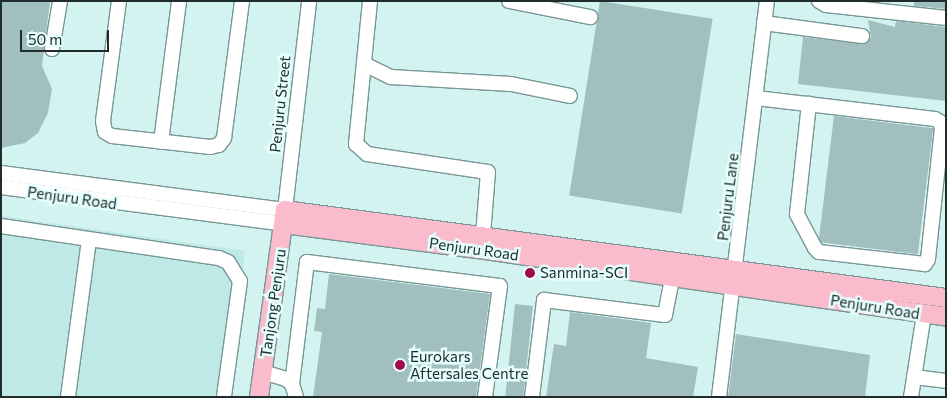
<!DOCTYPE html>
<style>
body{margin:0}
#map{position:relative;width:947px;height:398px;overflow:hidden;background:#d3f3f1;font-family:Commissioner,sans-serif}
div>[style]{position:absolute}
.built>*{inset:0;background:#bfe9e7}
.building>*{inset:0;background:#a0bfbe;transform-origin:0 0}
.roads{filter:drop-shadow(1px 0 #789695) drop-shadow(-1px 0 #789695) drop-shadow(0 1px #789695) drop-shadow(0 -1px #789695)}
.minor>*{height:14px;margin:-7px;padding:0 7px;transform-origin:7px;border-radius:7px;background:#fff}
.major>*{height:18px;margin:-9px;padding:0 9px;transform-origin:9px;border-radius:9px;background:#fabbcc}
.dots>*{width:14px;height:14px;translate:-50% -50%;box-sizing:border-box;border:2px solid #e5fffe;border-radius:50%}
span{translate:-50% -50%;white-space:nowrap;text-align:center;line-height:1.15;-webkit-text-stroke:5px #e5fffe;paint-order:stroke}
.street-label{font-size:15px;color:#202c2c}
.poi-label{font-size:15px;color:#202c2c}
.left{translate:0 -50%;text-align:left}
.frame{position:absolute;inset:0;border:2px solid #202c2c;pointer-events:none}
.scale{position:absolute;left:20px;top:30px;width:89px;height:22px;box-sizing:border-box;border:2px solid #202c2c;border-top:0;padding-left:6px;font-size:15px;line-height:18px;white-space:nowrap;color:#202c2c;-webkit-text-stroke:4px #e5fffe;paint-order:stroke}
</style>
<div id="map">
<div class="built">
<i style="clip-path:polygon(1px 216px,245px 251px,224px 397px,1px 397px)"></i>
</div>
<div class="building">
<i style="clip-path:polygon(1px 1px,50px 1px,42px 66px,52px 89px,48px 113px,38px 133px,25px 143px,1px 148px)"></i>
<i style="left:600px;top:1px;width:114px;height:197px;rotate:9deg"></i>
<i style="clip-path:polygon(914px 1px,946px 1px,946px 9px,914px 6px)"></i>
<i style="clip-path:polygon(868px 20px,895px 27px,896px 21px,946px 27px,946px 101px,798px 84px,803px 37px,865px 44px,871px 37px)"></i>
<i style="left:834px;top:116px;width:100px;height:127px;rotate:7deg"></i>
<i style="clip-path:polygon(329px 274px,490px 294px,476px 397px,313px 397px,322px 332px,314px 331px,317px 308px,325px 309px)"></i>
<i style="left:515px;top:304px;width:18px;height:94px;rotate:6deg"></i>
<i style="clip-path:polygon(570px 312px,651px 323px,646px 358px,698px 367px,693px 397px,546px 397px,554px 344px,566px 346px)"></i>
<i style="clip-path:polygon(736px 334px,870px 355px,865px 397px,728px 397px)"></i>
</div>
<div class="roads">
<div class="minor">
<i style="left:119px;top:1px;width:121px;rotate:97.6deg"></i>
<i style="left:103px;top:121px;width:11px;rotate:80deg"></i>
<i style="left:105px;top:132px;width:8px;rotate:30deg"></i>
<i style="left:112px;top:136px;width:99px;rotate:6.4deg"></i>
<i style="left:210px;top:147px;width:9px;rotate:-13deg"></i>
<i style="left:219px;top:145px;width:9px;rotate:-54deg"></i>
<i style="left:224px;top:138px;width:138px;rotate:-82.5deg"></i>
<i style="left:370px;top:1px;width:144px;rotate:95.6deg"></i>
<i style="left:356px;top:144px;width:15px;rotate:42deg"></i>
<i style="left:367px;top:154px;width:122px;rotate:8.5deg"></i>
<i style="left:488px;top:172px;width:64px;rotate:94.5deg"></i>
<i style="left:509px;top:1px;width:83px;rotate:11.2deg"></i>
<i style="left:819px;top:1px;width:8px;rotate:30deg"></i>
<i style="left:826px;top:5px;width:121px;rotate:6.2deg"></i>
<i style="left:764px;top:23px;width:99px;rotate:7.6deg"></i>
<i style="left:52px;top:49px;width:49px;rotate:-80.5deg"></i>
<i style="left:364px;top:64px;width:30px;rotate:26deg"></i>
<i style="left:391px;top:77px;width:120px;rotate:3.3deg"></i>
<i style="left:511px;top:84px;width:60px;rotate:11.5deg"></i>
<i style="left:756px;top:98px;width:180px;rotate:6.7deg"></i>
<i style="left:935px;top:119px;width:6px;rotate:31deg"></i>
<i style="left:940px;top:122px;width:6px;rotate:72deg"></i>
<i style="left:942px;top:128px;width:132px;rotate:96.1deg"></i>
<i style="left:928px;top:259px;width:6px;rotate:121deg"></i>
<i style="left:925px;top:264px;width:107px;rotate:-173.5deg"></i>
<i style="left:819px;top:252px;width:6px;rotate:-135deg"></i>
<i style="left:815px;top:248px;width:38px;rotate:-118deg"></i>
<i style="left:797px;top:214px;width:111px;rotate:-83.8deg"></i>
<i style="left:161px;top:142px;width:142px;rotate:-82.7deg"></i>
<i style="left:1px;top:173px;width:286px;rotate:7.4deg"></i>
<i style="left:285px;top:210px;width:210px;rotate:-83.4deg"></i>
<i style="left:1px;top:187px;width:285px;rotate:7.4deg"></i>
<i style="left:1px;top:226px;width:220px;rotate:8.4deg"></i>
<i style="left:219px;top:258px;width:10px;rotate:24deg"></i>
<i style="left:228px;top:262px;width:22px;rotate:58deg"></i>
<i style="left:240px;top:281px;width:117px;rotate:97.9deg"></i>
<i style="left:263px;top:372px;width:24px;rotate:17deg"></i>
<i style="left:286px;top:379px;width:8px;rotate:40deg"></i>
<i style="left:292px;top:384px;width:14px;rotate:73deg"></i>
<i style="left:914px;top:377px;width:32px;rotate:7deg"></i>
<i style="left:292px;top:384px;width:123px;rotate:-83deg"></i>
<i style="left:307px;top:262px;width:194px;rotate:7.1deg"></i>
<i style="left:500px;top:286px;width:112px;rotate:97.7deg"></i>
<i style="left:68px;top:397px;width:159px;rotate:-82.4deg"></i>
<i style="left:532px;top:397px;width:98px;rotate:-82.9deg"></i>
<i style="left:544px;top:300px;width:122px;rotate:7.1deg"></i>
<i style="left:665px;top:315px;width:38px;rotate:-79deg"></i>
<i style="left:719px;top:397px;width:399px;rotate:-83.1deg"></i>
<i style="left:911px;top:397px;width:84px;rotate:-81.1deg"></i>
</div>
<div class="major">
<i style="left:284px;top:224px;width:195px;rotate:7.4deg"></i>
<i style="left:477px;top:249px;width:474px;rotate:8.2deg"></i>
<i style="left:259px;top:397px;width:189px;rotate:-82.1deg"></i>
<i style="left:285px;top:210px;width:667px;rotate:7.58deg"></i>
</div>
</div>
<div class="dots">
<i style="left:530px;top:273px;background:#a10b4e"></i>
<i style="left:400px;top:365px;background:#a10b4e"></i>
</div>
<div class="street-label">
<span style="left:280px;top:104px;rotate:-84deg">Penjuru Street</span>
<span style="left:728px;top:197px;rotate:-83deg">Penjuru Lane</span>
<span style="left:72px;top:198px;rotate:8deg">Penjuru Road</span>
<span style="left:474px;top:249px;rotate:8deg">Penjuru Road</span>
<span style="left:273px;top:303px;rotate:-82deg">Tanjong Penjuru</span>
<span style="left:875px;top:307px;rotate:9deg">Penjuru Road</span>
</div>
<div class="poi-label">
<span class="left" style="left:540px;top:273px">Sanmina-SCI</span>
<span class="left" style="left:410px;top:365px">Eurokars<br>Aftersales Centre</span>
</div>
<div class="frame"></div>
<div class="scale">50 m</div>
</div>
